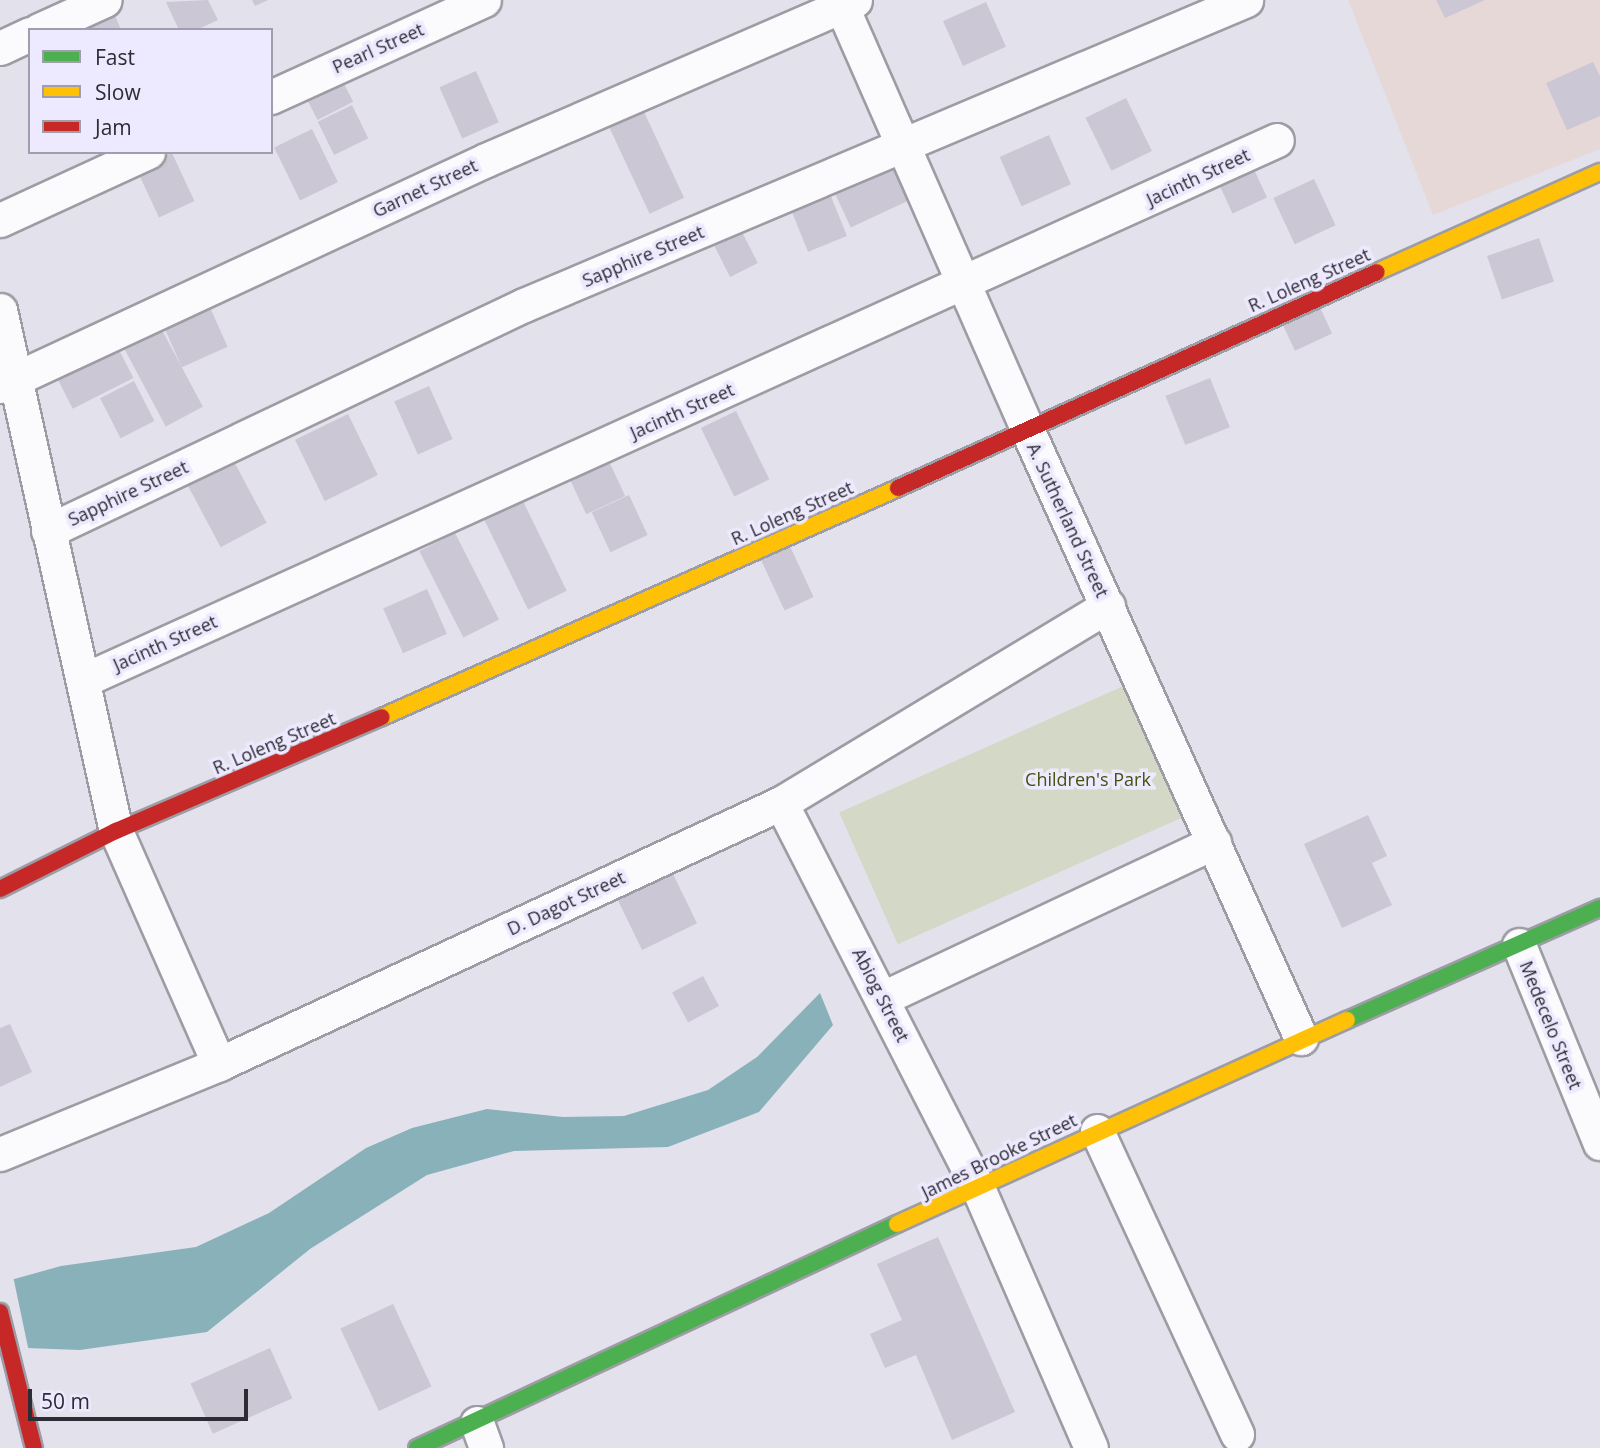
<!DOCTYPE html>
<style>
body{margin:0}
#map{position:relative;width:1600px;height:1448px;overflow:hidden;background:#e3e1ec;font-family:"Open Sans",sans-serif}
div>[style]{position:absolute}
.commercial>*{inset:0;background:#e5d8d7}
.green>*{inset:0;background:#d3d8c7;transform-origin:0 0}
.water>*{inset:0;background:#89b1ba}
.pier>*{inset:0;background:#e3e1ec}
.building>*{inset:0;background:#cbc7d4;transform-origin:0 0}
.roads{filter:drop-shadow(2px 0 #9d9ca4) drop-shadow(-2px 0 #9d9ca4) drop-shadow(0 2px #9d9ca4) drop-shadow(0 -2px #9d9ca4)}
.street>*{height:33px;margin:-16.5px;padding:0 16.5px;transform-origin:16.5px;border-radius:16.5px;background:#fbfafc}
.fast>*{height:16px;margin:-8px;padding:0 8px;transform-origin:8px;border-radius:8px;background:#4caf50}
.slow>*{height:16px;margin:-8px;padding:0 8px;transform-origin:8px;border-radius:8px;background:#ffc107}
.jam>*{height:16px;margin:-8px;padding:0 8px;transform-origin:8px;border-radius:8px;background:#c62828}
span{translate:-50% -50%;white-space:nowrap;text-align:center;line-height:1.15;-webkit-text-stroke:7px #ede9fe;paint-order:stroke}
.street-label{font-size:18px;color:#2d2b33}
.park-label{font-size:18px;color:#46520b}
.legend{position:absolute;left:28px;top:28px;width:245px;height:126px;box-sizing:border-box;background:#ede9fe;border:2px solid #a09dad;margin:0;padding:9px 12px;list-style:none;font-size:21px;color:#2d2b33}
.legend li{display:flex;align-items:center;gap:14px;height:35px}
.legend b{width:35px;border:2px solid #a09dad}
.scale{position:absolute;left:28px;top:1389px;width:220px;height:32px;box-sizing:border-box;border:4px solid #2d2b33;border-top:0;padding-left:9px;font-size:21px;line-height:24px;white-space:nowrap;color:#2d2b33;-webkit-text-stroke:5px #ede9fe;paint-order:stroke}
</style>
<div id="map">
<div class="commercial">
<i style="clip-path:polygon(1348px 0,1600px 0,1600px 149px,1433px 215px)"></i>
</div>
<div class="green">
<i style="left:1137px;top:680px;width:144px;height:326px;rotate:66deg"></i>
</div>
<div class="water">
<i style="clip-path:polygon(820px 993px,833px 1025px,759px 1112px,668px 1147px,514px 1151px,427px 1175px,310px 1249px,207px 1332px,80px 1350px,0 1347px,0 1283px,61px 1266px,196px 1247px,269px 1213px,366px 1148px,412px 1128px,487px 1109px,563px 1117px,624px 1116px,708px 1090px,757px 1057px)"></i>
</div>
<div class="pier">
<i style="clip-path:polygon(13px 1276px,29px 1352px,0 1350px,0 1279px)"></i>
</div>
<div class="building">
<i style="clip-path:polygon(208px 0,218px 20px,196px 30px,179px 30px,166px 2px)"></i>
<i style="clip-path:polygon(252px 0,268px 0,255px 6px)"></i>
<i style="clip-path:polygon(1436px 0,1485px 0,1445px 18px)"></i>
<i style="left:986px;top:2px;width:49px;height:47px;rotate:66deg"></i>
<i style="clip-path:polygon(113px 10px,121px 30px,70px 30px)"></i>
<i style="clip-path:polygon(1593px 62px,1600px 76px,1600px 116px,1567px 130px,1546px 83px)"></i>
<i style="left:476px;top:71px;width:56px;height:40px;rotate:66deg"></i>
<i style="left:340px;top:76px;width:29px;height:40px;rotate:63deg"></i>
<i style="left:1126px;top:98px;width:59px;height:45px;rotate:64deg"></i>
<i style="left:638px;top:99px;width:109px;height:38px;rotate:65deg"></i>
<i style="left:352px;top:105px;width:37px;height:38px;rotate:64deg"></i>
<i style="left:312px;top:129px;width:59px;height:42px;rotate:64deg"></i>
<i style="left:1049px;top:135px;width:54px;height:54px;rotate:66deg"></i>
<i style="left:172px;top:153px;width:53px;height:39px;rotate:65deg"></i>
<i style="left:892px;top:162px;width:42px;height:65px;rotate:65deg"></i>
<i style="left:1251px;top:163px;width:38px;height:38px;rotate:65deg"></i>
<i style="left:1314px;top:179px;width:51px;height:45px;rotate:65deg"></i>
<i style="left:826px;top:184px;width:56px;height:42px;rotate:68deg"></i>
<i style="left:741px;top:230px;width:37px;height:31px;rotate:63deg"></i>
<i style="left:1539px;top:238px;width:46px;height:55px;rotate:71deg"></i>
<i style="left:1316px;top:299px;width:38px;height:41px;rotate:65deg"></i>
<i style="left:208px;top:303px;width:48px;height:50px;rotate:66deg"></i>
<i style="left:154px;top:315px;width:104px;height:42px;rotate:62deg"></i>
<i style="left:112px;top:336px;width:47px;height:68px;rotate:63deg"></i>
<i style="left:1210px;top:378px;width:53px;height:48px;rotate:68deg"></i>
<i style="left:134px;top:381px;width:45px;height:38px;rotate:63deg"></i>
<i style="left:429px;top:386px;width:58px;height:38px;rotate:66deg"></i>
<i style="left:736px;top:411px;width:76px;height:39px;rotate:64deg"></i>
<i style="left:348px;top:414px;width:68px;height:59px;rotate:64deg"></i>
<i style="left:230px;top:454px;width:78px;height:52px;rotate:62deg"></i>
<i style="left:607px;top:457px;width:43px;height:43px;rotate:65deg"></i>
<i style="left:629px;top:495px;width:44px;height:41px;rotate:65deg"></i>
<i style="left:522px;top:499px;width:102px;height:43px;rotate:64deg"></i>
<i style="left:455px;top:533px;width:97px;height:40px;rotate:63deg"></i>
<i style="left:787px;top:540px;width:63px;height:32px;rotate:65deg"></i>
<i style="left:427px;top:589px;width:49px;height:48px;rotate:66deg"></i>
<i style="clip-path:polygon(1368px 815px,1387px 856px,1372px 863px,1392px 905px,1342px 928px,1304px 844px)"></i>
<i style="left:672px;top:872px;width:57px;height:61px;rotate:64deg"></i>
<i style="left:703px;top:976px;width:34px;height:35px;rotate:62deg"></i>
<i style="clip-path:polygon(10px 1024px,32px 1072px,0 1087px,0 1028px)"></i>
<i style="clip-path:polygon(938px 1237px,1015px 1412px,952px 1440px,916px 1355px,885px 1368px,870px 1334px,902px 1320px,877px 1264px)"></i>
<i style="left:393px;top:1304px;width:91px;height:58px;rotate:65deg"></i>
<i style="left:270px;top:1348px;width:55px;height:87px;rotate:66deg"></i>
</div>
<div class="roads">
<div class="street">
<i style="left:839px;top:0;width:468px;rotate:66.3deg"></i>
<i style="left:1027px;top:429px;width:668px;rotate:65.78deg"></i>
<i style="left:39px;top:30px;width:72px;rotate:-24.4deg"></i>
<i style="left:0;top:48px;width:33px;rotate:-25deg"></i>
<i style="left:271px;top:97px;width:234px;rotate:-24.5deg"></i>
<i style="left:0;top:220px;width:163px;rotate:-24.7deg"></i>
<i style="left:0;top:310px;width:534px;rotate:77.45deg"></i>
<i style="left:116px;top:831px;width:255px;rotate:66.2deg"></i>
<i style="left:0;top:386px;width:536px;rotate:-24.94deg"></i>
<i style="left:486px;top:160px;width:402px;rotate:-23.4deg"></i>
<i style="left:48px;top:531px;width:527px;rotate:-25.4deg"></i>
<i style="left:524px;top:305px;width:784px;rotate:-22.9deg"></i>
<i style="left:86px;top:679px;width:1307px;rotate:-24.35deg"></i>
<i style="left:781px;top:803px;width:432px;rotate:62.9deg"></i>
<i style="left:978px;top:1188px;width:283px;rotate:66.5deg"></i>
<i style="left:1519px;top:945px;width:214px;rotate:67.8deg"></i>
<i style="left:883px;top:998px;width:366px;rotate:-25.2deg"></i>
<i style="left:1097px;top:1131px;width:334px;rotate:65.2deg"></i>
<i style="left:0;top:1154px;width:237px;rotate:-22.3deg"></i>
<i style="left:219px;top:1064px;width:620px;rotate:-24.91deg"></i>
<i style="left:781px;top:803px;width:382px;rotate:-31.1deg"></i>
<i style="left:477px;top:1423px;width:27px;rotate:70deg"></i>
</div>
<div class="fast">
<i style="left:1347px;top:1020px;width:277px;rotate:-23.9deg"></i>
<i style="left:417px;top:1448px;width:530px;rotate:-25.02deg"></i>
</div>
<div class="slow">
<i style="left:1377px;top:272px;width:244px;rotate:-24.2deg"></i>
<i style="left:382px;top:717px;width:565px;rotate:-23.93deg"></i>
<i style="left:897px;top:1224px;width:494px;rotate:-24.4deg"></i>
</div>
<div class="jam">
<i style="left:898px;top:488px;width:525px;rotate:-24.27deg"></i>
<i style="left:0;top:889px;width:130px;rotate:-26.6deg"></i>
<i style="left:116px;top:831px;width:289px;rotate:-23.2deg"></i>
<i style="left:0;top:1312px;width:140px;rotate:76deg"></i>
</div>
</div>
<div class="street-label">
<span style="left:378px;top:48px;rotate:-24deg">Pearl Street</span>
<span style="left:1198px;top:177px;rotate:-25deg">Jacinth Street</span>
<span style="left:425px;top:188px;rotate:-25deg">Garnet Street</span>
<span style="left:643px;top:256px;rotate:-23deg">Sapphire Street</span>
<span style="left:1309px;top:280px;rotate:-24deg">R. Loleng Street</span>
<span style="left:682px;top:411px;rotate:-24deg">Jacinth Street</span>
<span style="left:128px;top:493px;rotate:-25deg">Sapphire Street</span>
<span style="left:792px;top:513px;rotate:-24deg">R. Loleng Street</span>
<span style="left:1068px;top:520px;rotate:65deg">A. Sutherland Street</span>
<span style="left:165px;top:643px;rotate:-24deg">Jacinth Street</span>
<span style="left:274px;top:743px;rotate:-23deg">R. Loleng Street</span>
<span style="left:566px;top:903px;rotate:-25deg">D. Dagot Street</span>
<span style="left:881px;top:995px;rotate:63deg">Abiog Street</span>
<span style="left:1551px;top:1025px;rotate:68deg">Medecelo Street</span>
<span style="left:999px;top:1156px;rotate:-26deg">James Brooke Street</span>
</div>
<div class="park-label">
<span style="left:1088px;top:779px">Children's Park</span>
</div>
<ul class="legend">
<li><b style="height:9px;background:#4caf50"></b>Fast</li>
<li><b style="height:9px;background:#ffc107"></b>Slow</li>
<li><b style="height:9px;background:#c62828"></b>Jam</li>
</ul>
<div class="scale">50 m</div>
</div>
